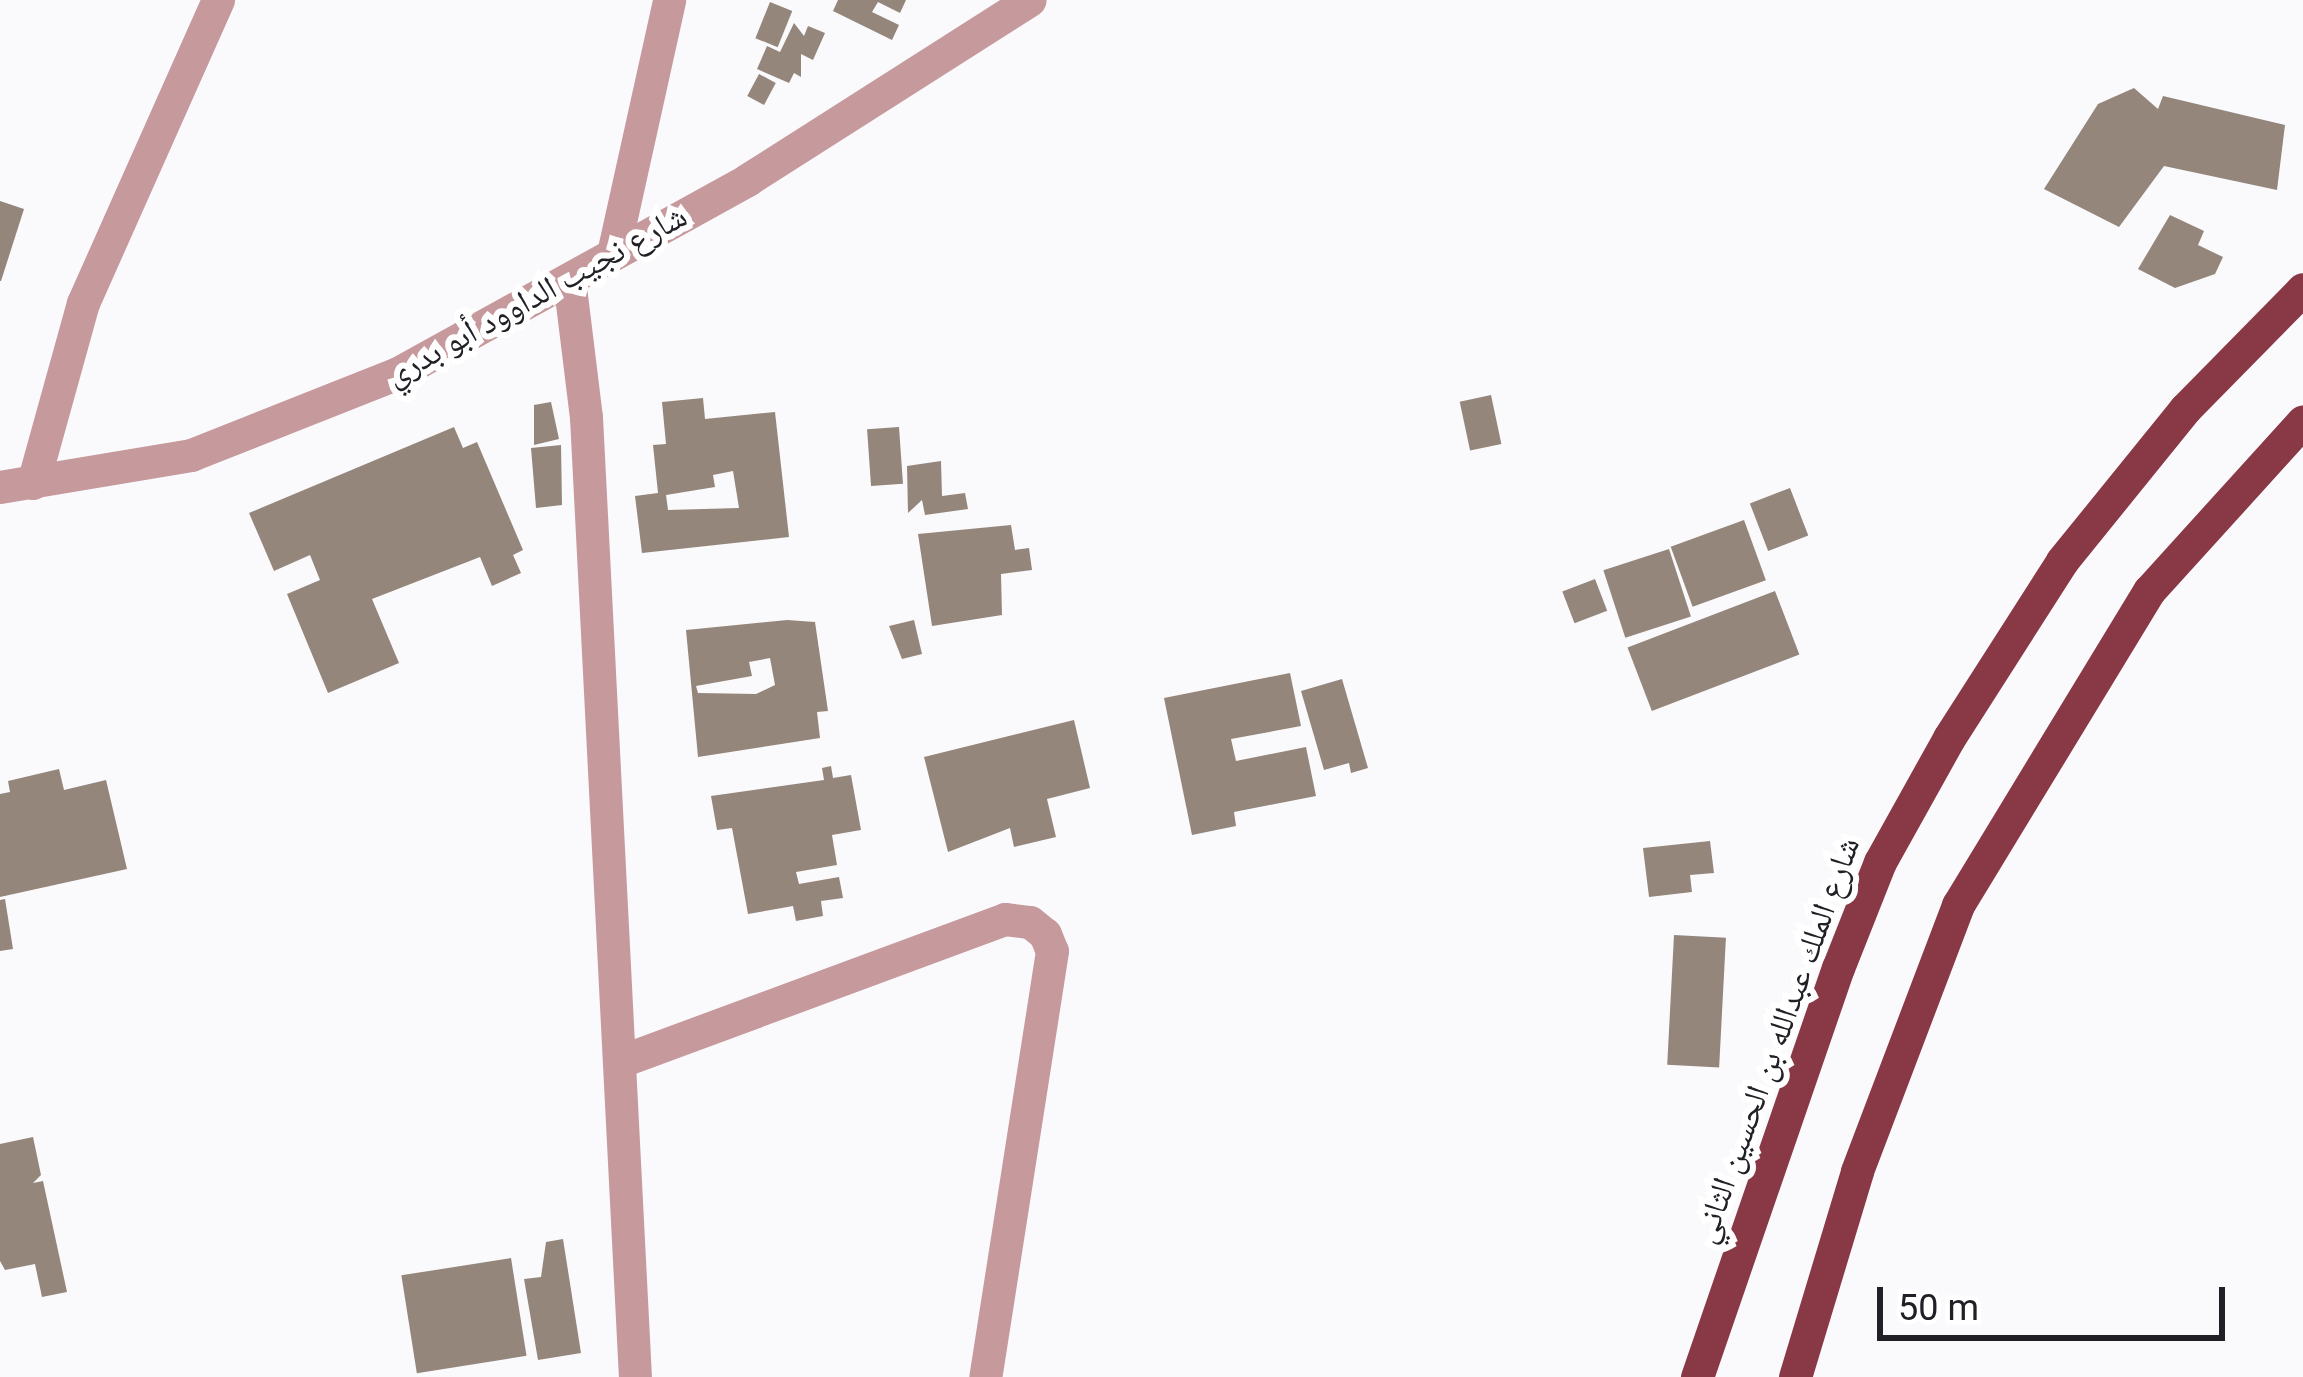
<!DOCTYPE html>
<meta charset="utf-8">
<style>
body{margin:0}
#map{position:relative;width:2303px;height:1377px;overflow:hidden;background:#faf9fc;font-family:Roboto,"Noto Naskh Arabic",sans-serif}
div>[style]{position:absolute}
.building>*{inset:0;background:#94867b;transform-origin:0 0}
.minor>*{height:33px;margin:-16.5px;padding:0 16.5px;transform-origin:16.5px;border-radius:16.5px;background:#c6999d}
.tertiary>*{height:33px;margin:-16.5px;padding:0 16.5px;transform-origin:16.5px;border-radius:16.5px;background:#c6999d}
.trunk>*{height:33px;margin:-16.5px;padding:0 16.5px;transform-origin:16.5px;border-radius:16.5px;background:#893845}
span{translate:-50% -50%;white-space:nowrap;text-align:center;line-height:1.15;-webkit-text-stroke:12px #fff;paint-order:stroke}
.street-label{font-size:33px;color:#212026}
.scale{position:absolute;left:1877px;top:1287px;width:348px;height:54px;box-sizing:border-box;border:6px solid #212026;border-top:0;padding-left:15px;font-size:36px;line-height:42px;white-space:nowrap;color:#212026;-webkit-text-stroke:9px #fff;paint-order:stroke}
</style>
<div id="map">
<div class="building">
<i style="clip-path:polygon(838px 0,906px 0,900px 13px,878px 2px,872px 12px,899px 25px,892px 40px,833px 11px)"></i>
<i style="left:770px;top:2px;width:24px;height:39px;rotate:22deg"></i>
<i style="clip-path:polygon(794px 23px,804px 36px,808px 26px,825px 33px,813px 60px,801px 54px,801px 77px,794px 73px,789px 83px,757px 69px,767px 46px,780px 52px)"></i>
<i style="left:759px;top:74px;width:19px;height:25px;rotate:28deg"></i>
<i style="clip-path:polygon(2134px 88px,2158px 109px,2163px 96px,2285px 125px,2277px 190px,2164px 166px,2119px 227px,2044px 189px,2098px 104px)"></i>
<i style="clip-path:polygon(0 201px,24px 209px,1px 281px,0 281px)"></i>
<i style="clip-path:polygon(2170px 215px,2204px 231px,2198px 245px,2223px 257px,2215px 274px,2175px 288px,2138px 269px)"></i>
<i style="left:1491px;top:395px;width:50px;height:32px;rotate:78deg"></i>
<i style="clip-path:polygon(evenodd,703px 398px,705px 419px,775px 412px,789px 537px,642px 553px,635px 496px,658px 493px,653px 445px,666px 444px,662px 402px,703px 398px,733px 471px,739px 508px,668px 510px,666px 495px,715px 487px,713px 475px,733px 471px)"></i>
<i style="clip-path:polygon(551px 402px,559px 439px,534px 445px,534px 405px)"></i>
<i style="clip-path:polygon(454px 427px,463px 448px,477px 442px,523px 550px,513px 555px,521px 573px,492px 586px,480px 557px,372px 599px,399px 663px,328px 693px,287px 594px,320px 580px,310px 555px,274px 571px,249px 513px)"></i>
<i style="left:899px;top:427px;width:57px;height:32px;rotate:86deg"></i>
<i style="clip-path:polygon(561px 445px,562px 505px,536px 508px,531px 448px)"></i>
<i style="clip-path:polygon(941px 461px,942px 496px,965px 493px,968px 509px,925px 515px,922px 500px,908px 513px,907px 466px)"></i>
<i style="left:1790px;top:488px;width:51px;height:43px;rotate:69deg"></i>
<i style="left:1744px;top:520px;width:64px;height:78px;rotate:70deg"></i>
<i style="clip-path:polygon(1011px 525px,1015px 550px,1029px 548px,1032px 570px,1001px 574px,1002px 615px,932px 626px,918px 534px)"></i>
<i style="left:1669px;top:549px;width:71px;height:69px;rotate:72deg"></i>
<i style="left:1595px;top:579px;width:34px;height:35px;rotate:69deg"></i>
<i style="left:1775px;top:591px;width:68px;height:158px;rotate:69deg"></i>
<i style="clip-path:polygon(evenodd,787px 620px,815px 622px,828px 711px,817px 712px,820px 738px,698px 757px,686px 630px,787px 620px,770px 658px,775px 685px,756px 694px,698px 693px,696px 686px,752px 676px,749px 662px,770px 658px)"></i>
<i style="clip-path:polygon(914px 620px,922px 654px,902px 659px,889px 626px)"></i>
<i style="clip-path:polygon(1290px 673px,1301px 726px,1231px 739px,1236px 761px,1306px 747px,1316px 796px,1234px 812px,1236px 826px,1192px 835px,1164px 698px)"></i>
<i style="clip-path:polygon(1342px 679px,1368px 768px,1351px 773px,1349px 763px,1324px 770px,1301px 691px)"></i>
<i style="clip-path:polygon(1074px 720px,1090px 788px,1047px 799px,1056px 837px,1014px 847px,1010px 828px,948px 852px,924px 757px)"></i>
<i style="clip-path:polygon(831px 766px,833px 778px,851px 775px,861px 830px,832px 835px,837px 865px,796px 872px,799px 884px,839px 877px,843px 898px,821px 901px,823px 916px,796px 921px,793px 906px,748px 914px,732px 828px,717px 830px,711px 796px,824px 780px,822px 768px)"></i>
<i style="clip-path:polygon(59px 769px,64px 790px,106px 780px,127px 869px,0 897px,0 794px,10px 792px,8px 781px)"></i>
<i style="clip-path:polygon(1710px 841px,1714px 873px,1690px 875px,1692px 892px,1649px 897px,1643px 848px)"></i>
<i style="clip-path:polygon(5px 899px,13px 949px,0 951px,0 900px)"></i>
<i style="left:1674px;top:935px;width:52px;height:130px;rotate:3deg"></i>
<i style="clip-path:polygon(33px 1137px,41px 1175px,33px 1183px,43px 1181px,67px 1292px,42px 1297px,35px 1264px,5px 1270px,0 1261px,0 1144px)"></i>
<i style="clip-path:polygon(563px 1239px,581px 1353px,538px 1360px,524px 1279px,541px 1277px,546px 1242px)"></i>
<i style="left:511px;top:1258px;width:99px;height:111px;rotate:81deg"></i>
</div>
<div class="minor">
<i style="left:614px;top:249px;width:255px;rotate:-77.5deg"></i>
<i style="left:569px;top:279px;width:139px;rotate:83deg"></i>
<i style="left:586px;top:417px;width:961px;rotate:87.08deg"></i>
<i style="left:33px;top:483px;width:187px;rotate:-74.5deg"></i>
<i style="left:83px;top:303px;width:332px;rotate:-66deg"></i>
<i style="left:621px;top:1061px;width:409px;rotate:-20.3deg"></i>
<i style="left:1005px;top:919px;width:25px;rotate:7deg"></i>
<i style="left:1030px;top:922px;width:19px;rotate:39deg"></i>
<i style="left:1045px;top:934px;width:18px;rotate:68deg"></i>
<i style="left:1052px;top:951px;width:431px;rotate:98.9deg"></i>
</div>
<div class="tertiary">
<i style="left:0;top:487px;width:194px;rotate:-9.5deg"></i>
<i style="left:191px;top:455px;width:223px;rotate:-21.6deg"></i>
<i style="left:398px;top:373px;width:399px;rotate:-28.9deg"></i>
<i style="left:747px;top:180px;width:335px;rotate:-32.5deg"></i>
</div>
<div class="trunk">
<i style="left:1697px;top:1377px;width:433px;rotate:-71deg"></i>
<i style="left:1838px;top:968px;width:114px;rotate:-68.4deg"></i>
<i style="left:1880px;top:862px;width:142px;rotate:-60.9deg"></i>
<i style="left:1949px;top:738px;width:210px;rotate:-57.4deg"></i>
<i style="left:2062px;top:561px;width:196px;rotate:-51deg"></i>
<i style="left:2185px;top:409px;width:168px;rotate:-45.5deg"></i>
<i style="left:1795px;top:1377px;width:215px;rotate:-73.2deg"></i>
<i style="left:1857px;top:1171px;width:285px;rotate:-69.2deg"></i>
<i style="left:1958px;top:905px;width:368px;rotate:-58.7deg"></i>
<i style="left:2149px;top:591px;width:229px;rotate:-47.8deg"></i>
</div>
<div class="street-label">
<span style="left:536px;top:295px;rotate:-29deg">شارع نجيب الداوود أبو بدري</span>
<span style="left:1776px;top:1040px;rotate:-70deg">شارع الملك عبدالله بن الحسين الثاني</span>
</div>
<div class="scale">50 m</div>
</div>
